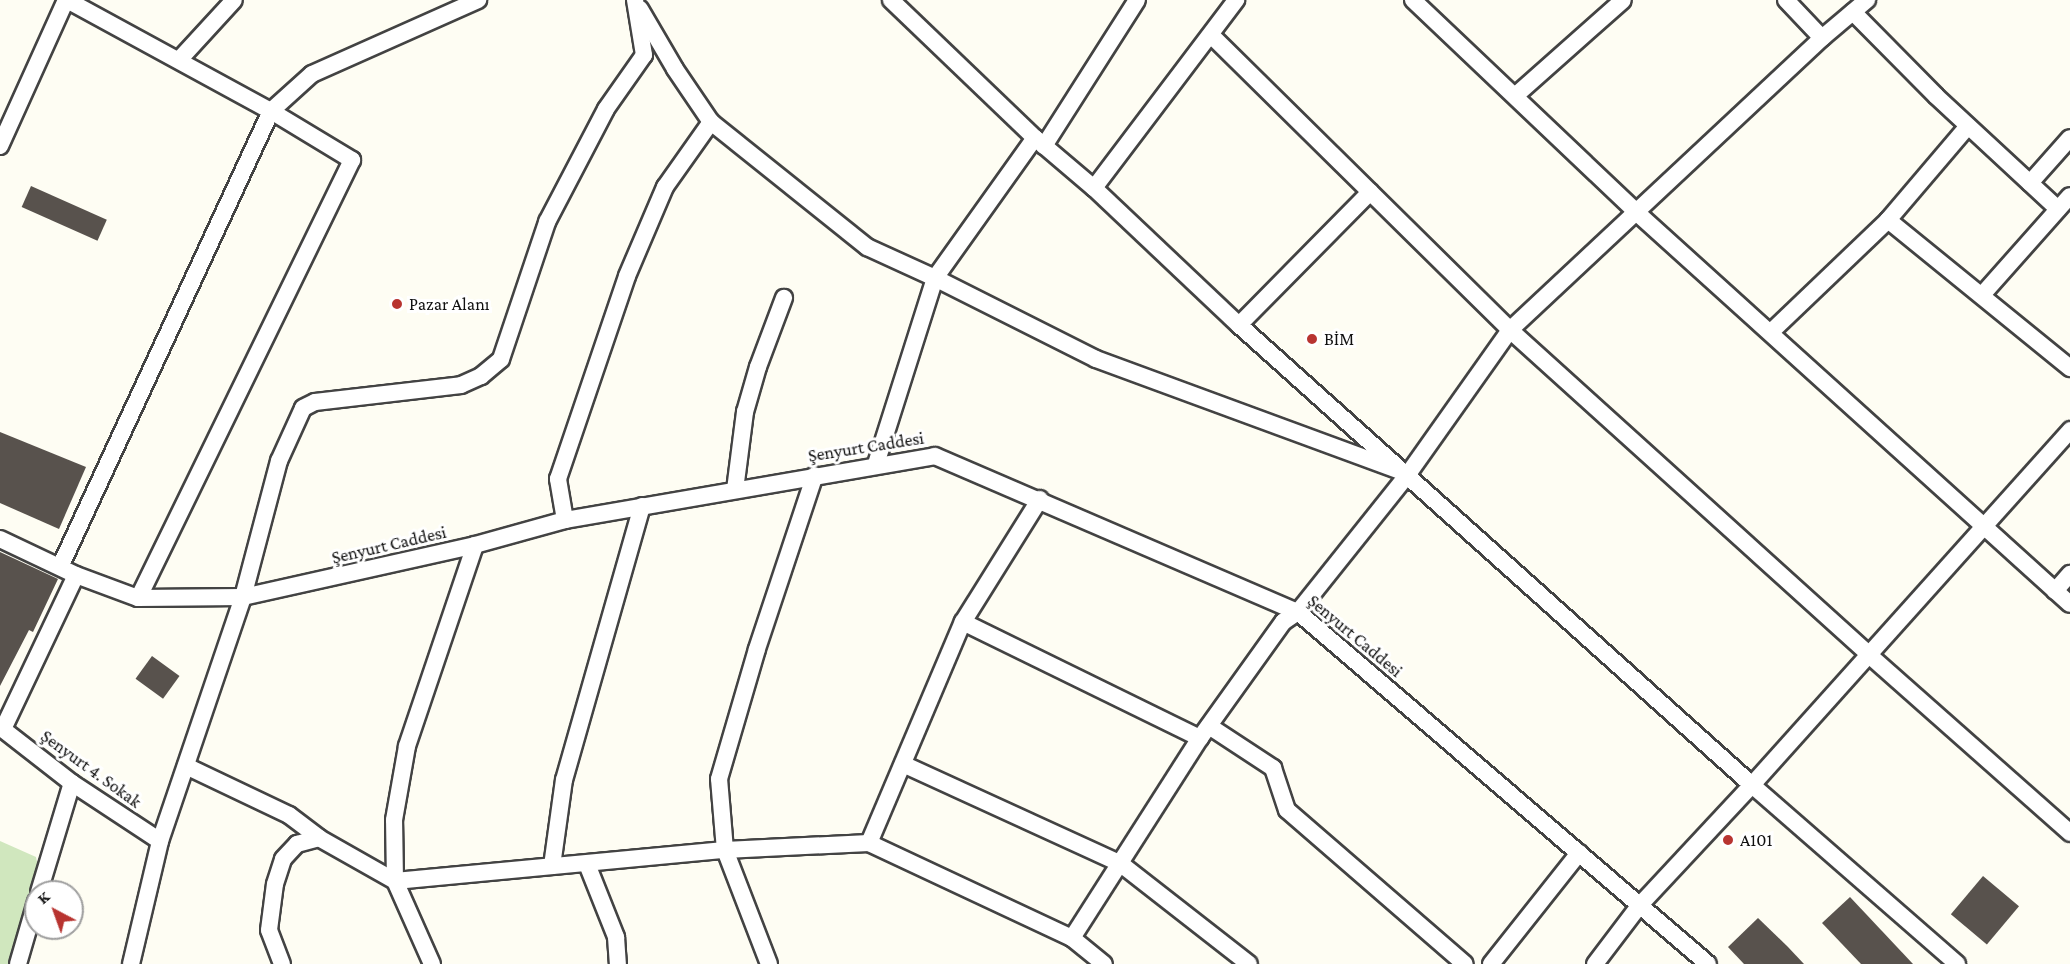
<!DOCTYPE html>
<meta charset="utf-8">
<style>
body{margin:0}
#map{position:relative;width:2070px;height:964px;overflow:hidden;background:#fefdf3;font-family:"Crimson Pro",serif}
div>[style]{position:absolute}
.green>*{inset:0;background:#d0e7be}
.building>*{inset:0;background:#58524d;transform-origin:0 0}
.roads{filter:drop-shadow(2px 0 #434343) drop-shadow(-2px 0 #434343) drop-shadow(0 2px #434343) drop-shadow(0 -2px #434343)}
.minor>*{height:16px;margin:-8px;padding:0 8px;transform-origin:8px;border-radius:8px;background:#fff}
.dots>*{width:16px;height:16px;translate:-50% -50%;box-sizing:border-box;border:3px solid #fff;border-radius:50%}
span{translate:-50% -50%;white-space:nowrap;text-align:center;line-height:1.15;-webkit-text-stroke:6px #fff;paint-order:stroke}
.poi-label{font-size:18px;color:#101010}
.left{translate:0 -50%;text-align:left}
.street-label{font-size:18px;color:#101010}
.north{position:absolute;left:24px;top:880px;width:60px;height:60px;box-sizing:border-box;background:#fff;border:2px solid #9f9f9f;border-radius:50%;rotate:319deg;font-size:16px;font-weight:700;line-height:24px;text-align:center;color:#101010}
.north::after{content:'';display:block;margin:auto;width:21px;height:27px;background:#b83430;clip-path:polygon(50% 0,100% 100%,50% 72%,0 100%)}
</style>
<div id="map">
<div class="green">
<i style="clip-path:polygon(0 841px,36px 857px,38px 867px,9px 964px,0 964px)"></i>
</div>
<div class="building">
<i style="left:31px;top:186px;width:83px;height:23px;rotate:24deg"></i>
<i style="clip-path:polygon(0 432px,86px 467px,59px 529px,0 503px)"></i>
<i style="clip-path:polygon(0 552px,58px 579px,33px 632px,29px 630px,0 686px)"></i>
<i style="left:152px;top:656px;width:34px;height:28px;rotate:36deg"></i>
<i style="left:1983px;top:876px;width:47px;height:50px;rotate:40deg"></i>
<i style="clip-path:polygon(1850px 897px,1913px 964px,1861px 964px,1822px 923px)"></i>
<i style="clip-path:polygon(1758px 918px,1788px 947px,1804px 964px,1744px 964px,1728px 947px)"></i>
</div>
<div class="roads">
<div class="minor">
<i style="left:67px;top:0;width:232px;rotate:28.6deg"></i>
<i style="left:271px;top:111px;width:95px;rotate:31.2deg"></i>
<i style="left:352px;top:160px;width:487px;rotate:116deg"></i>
<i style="left:891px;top:0;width:199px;rotate:43.8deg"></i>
<i style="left:1035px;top:138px;width:77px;rotate:40.3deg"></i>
<i style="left:1094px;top:188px;width:199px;rotate:43.4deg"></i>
<i style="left:1239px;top:325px;width:689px;rotate:41.88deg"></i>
<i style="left:1752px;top:785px;width:272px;rotate:41.1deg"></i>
<i style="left:1413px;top:0;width:306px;rotate:43.5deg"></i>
<i style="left:1635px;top:211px;width:586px;rotate:42.1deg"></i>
<i style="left:1786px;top:0;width:52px;rotate:46.5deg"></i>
<i style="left:640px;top:9px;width:69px;rotate:59.7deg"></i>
<i style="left:675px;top:69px;width:64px;rotate:55.8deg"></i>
<i style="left:711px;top:122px;width:200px;rotate:38.7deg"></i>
<i style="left:867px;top:247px;width:75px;rotate:24.5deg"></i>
<i style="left:935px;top:278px;width:180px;rotate:26.7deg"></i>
<i style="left:1096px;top:359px;width:322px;rotate:20.2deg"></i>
<i style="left:1853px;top:12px;width:118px;rotate:45.3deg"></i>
<i style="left:1936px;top:96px;width:166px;rotate:42.8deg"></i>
<i style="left:1211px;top:35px;width:420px;rotate:44.6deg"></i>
<i style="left:1510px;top:330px;width:483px;rotate:42.1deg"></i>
<i style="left:1868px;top:654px;width:270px;rotate:41.5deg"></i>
<i style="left:179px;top:60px;width:81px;rotate:-47.5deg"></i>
<i style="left:1515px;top:96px;width:144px;rotate:-41.6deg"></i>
<i style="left:0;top:146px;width:160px;rotate:-65.7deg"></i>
<i style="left:1044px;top:146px;width:173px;rotate:-57.5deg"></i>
<i style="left:2030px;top:183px;width:60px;rotate:-48.4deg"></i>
<i style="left:1094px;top:188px;width:236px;rotate:-52.9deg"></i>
<i style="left:1888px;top:220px;width:235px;rotate:39.1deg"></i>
<i style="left:1982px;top:295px;width:132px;rotate:-48.4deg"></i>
<i style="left:1239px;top:325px;width:187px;rotate:-45.4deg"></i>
<i style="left:1771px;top:332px;width:162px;rotate:-43.7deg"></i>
<i style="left:1888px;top:220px;width:123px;rotate:-49.6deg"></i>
<i style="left:876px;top:464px;width:195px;rotate:-72.4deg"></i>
<i style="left:935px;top:278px;width:172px;rotate:-54.5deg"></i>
<i style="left:735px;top:490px;width:79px;rotate:-82.7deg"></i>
<i style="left:745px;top:412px;width:47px;rotate:-73.9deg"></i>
<i style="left:758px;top:367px;width:74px;rotate:-69.4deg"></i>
<i style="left:565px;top:520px;width:42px;rotate:-99.7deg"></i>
<i style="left:558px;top:479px;width:214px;rotate:-71.2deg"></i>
<i style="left:627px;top:276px;width:97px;rotate:-66.9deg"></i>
<i style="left:665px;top:187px;width:80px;rotate:-54.7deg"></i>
<i style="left:0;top:539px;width:84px;rotate:25.3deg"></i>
<i style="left:76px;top:575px;width:66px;rotate:20.4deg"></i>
<i style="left:138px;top:598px;width:105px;rotate:-0.5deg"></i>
<i style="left:243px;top:597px;width:238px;rotate:-12.6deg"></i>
<i style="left:475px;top:545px;width:93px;rotate:-15.5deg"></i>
<i style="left:565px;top:520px;width:375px;rotate:-9.8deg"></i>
<i style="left:935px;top:456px;width:395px;rotate:23.3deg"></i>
<i style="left:1298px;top:612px;width:540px;rotate:40.65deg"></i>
<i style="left:60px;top:567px;width:502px;rotate:-65.17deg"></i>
<i style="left:271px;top:111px;width:55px;rotate:-42.1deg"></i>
<i style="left:312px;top:74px;width:182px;rotate:-24deg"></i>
<i style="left:2055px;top:591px;width:23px;rotate:-49deg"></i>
<i style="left:963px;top:622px;width:264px;rotate:26.1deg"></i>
<i style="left:1209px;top:726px;width:77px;rotate:33.3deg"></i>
<i style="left:1273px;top:768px;width:44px;rotate:71.6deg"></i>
<i style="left:1287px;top:810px;width:235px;rotate:40.9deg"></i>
<i style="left:0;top:727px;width:91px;rotate:37.9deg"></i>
<i style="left:72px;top:783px;width:105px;rotate:33.4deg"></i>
<i style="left:3px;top:729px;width:170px;rotate:-64.6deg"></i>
<i style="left:903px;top:764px;width:240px;rotate:24.6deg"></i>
<i style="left:1121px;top:864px;width:162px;rotate:38deg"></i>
<i style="left:186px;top:766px;width:114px;rotate:25.4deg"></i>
<i style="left:289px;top:815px;width:38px;rotate:37deg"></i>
<i style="left:319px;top:838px;width:87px;rotate:29.5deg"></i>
<i style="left:395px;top:881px;width:331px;rotate:-5.4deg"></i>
<i style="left:725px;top:850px;width:144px;rotate:-2.8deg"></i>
<i style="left:869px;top:843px;width:224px;rotate:25.1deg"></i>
<i style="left:1072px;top:938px;width:41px;rotate:39.1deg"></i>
<i style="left:869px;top:843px;width:240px;rotate:-67deg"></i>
<i style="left:963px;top:622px;width:145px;rotate:-58deg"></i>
<i style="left:587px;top:864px;width:79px;rotate:68.3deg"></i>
<i style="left:616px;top:937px;width:27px;rotate:86deg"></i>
<i style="left:552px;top:866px;width:87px;rotate:-82.1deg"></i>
<i style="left:564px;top:780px;width:285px;rotate:-74.1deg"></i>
<i style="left:39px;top:892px;width:114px;rotate:-73.2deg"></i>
<i style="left:1072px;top:938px;width:237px;rotate:-57.4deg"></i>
<i style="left:1200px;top:738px;width:143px;rotate:-54.4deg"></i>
<i style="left:1283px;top:622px;width:18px;rotate:-34deg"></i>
<i style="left:1298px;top:612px;width:176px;rotate:-51.4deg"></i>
<i style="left:1408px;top:474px;width:176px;rotate:-54.7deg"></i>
<i style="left:1510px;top:330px;width:427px;rotate:-43.1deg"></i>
<i style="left:1822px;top:38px;width:59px;rotate:-40.2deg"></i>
<i style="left:18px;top:964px;width:65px;rotate:-73.8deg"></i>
<i style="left:131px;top:964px;width:126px;rotate:-76.7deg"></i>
<i style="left:160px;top:841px;width:258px;rotate:-71.2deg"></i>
<i style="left:243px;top:597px;width:141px;rotate:-75.2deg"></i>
<i style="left:279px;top:461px;width:58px;rotate:-65.6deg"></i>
<i style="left:303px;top:408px;width:13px;rotate:-27deg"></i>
<i style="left:315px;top:402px;width:147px;rotate:-6.6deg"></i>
<i style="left:461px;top:385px;width:22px;rotate:-24deg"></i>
<i style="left:481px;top:376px;width:26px;rotate:-40deg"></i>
<i style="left:501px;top:359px;width:145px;rotate:-71.4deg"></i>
<i style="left:547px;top:222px;width:127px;rotate:-62.4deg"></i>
<i style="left:606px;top:109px;width:66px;rotate:-54.9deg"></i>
<i style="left:644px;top:55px;width:56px;rotate:-99.3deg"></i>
<i style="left:282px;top:964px;width:36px;rotate:-111deg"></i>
<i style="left:269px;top:930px;width:46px;rotate:-82.6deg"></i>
<i style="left:275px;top:884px;width:26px;rotate:-72deg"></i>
<i style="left:283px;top:859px;width:21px;rotate:-47deg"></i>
<i style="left:297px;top:844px;width:23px;rotate:-15deg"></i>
<i style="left:432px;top:964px;width:91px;rotate:-114deg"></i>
<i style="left:395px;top:881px;width:61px;rotate:-90.9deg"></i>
<i style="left:394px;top:820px;width:75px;rotate:-80deg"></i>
<i style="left:407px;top:746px;width:212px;rotate:-71.3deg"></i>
<i style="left:769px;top:964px;width:122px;rotate:-111.1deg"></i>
<i style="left:725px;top:850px;width:71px;rotate:-94.8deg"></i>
<i style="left:719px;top:779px;width:135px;rotate:-73.7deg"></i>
<i style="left:757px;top:649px;width:183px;rotate:-71.6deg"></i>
<i style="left:1491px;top:964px;width:142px;rotate:-51.6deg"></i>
<i style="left:1595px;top:964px;width:73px;rotate:-52.8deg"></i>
<i style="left:1639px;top:906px;width:166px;rotate:-47deg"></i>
<i style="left:1752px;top:785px;width:477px;rotate:-48.1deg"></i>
</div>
</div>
<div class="dots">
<i style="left:397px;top:304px;background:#b83430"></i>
<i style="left:1312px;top:339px;background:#b83430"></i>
<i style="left:1728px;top:840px;background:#b83430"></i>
</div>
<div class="poi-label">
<span class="left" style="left:409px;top:304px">Pazar Alanı</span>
<span class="left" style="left:1324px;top:339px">BİM</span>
<span class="left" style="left:1740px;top:840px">A101</span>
</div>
<div class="street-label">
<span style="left:866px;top:447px;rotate:-9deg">Şenyurt Caddesi</span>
<span style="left:389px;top:545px;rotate:-13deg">Şenyurt Caddesi</span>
<span style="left:1355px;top:636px;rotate:40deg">Şenyurt Caddesi</span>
<span style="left:91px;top:769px;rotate:36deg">Şenyurt 4. Sokak</span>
</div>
<div class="north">K</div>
</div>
